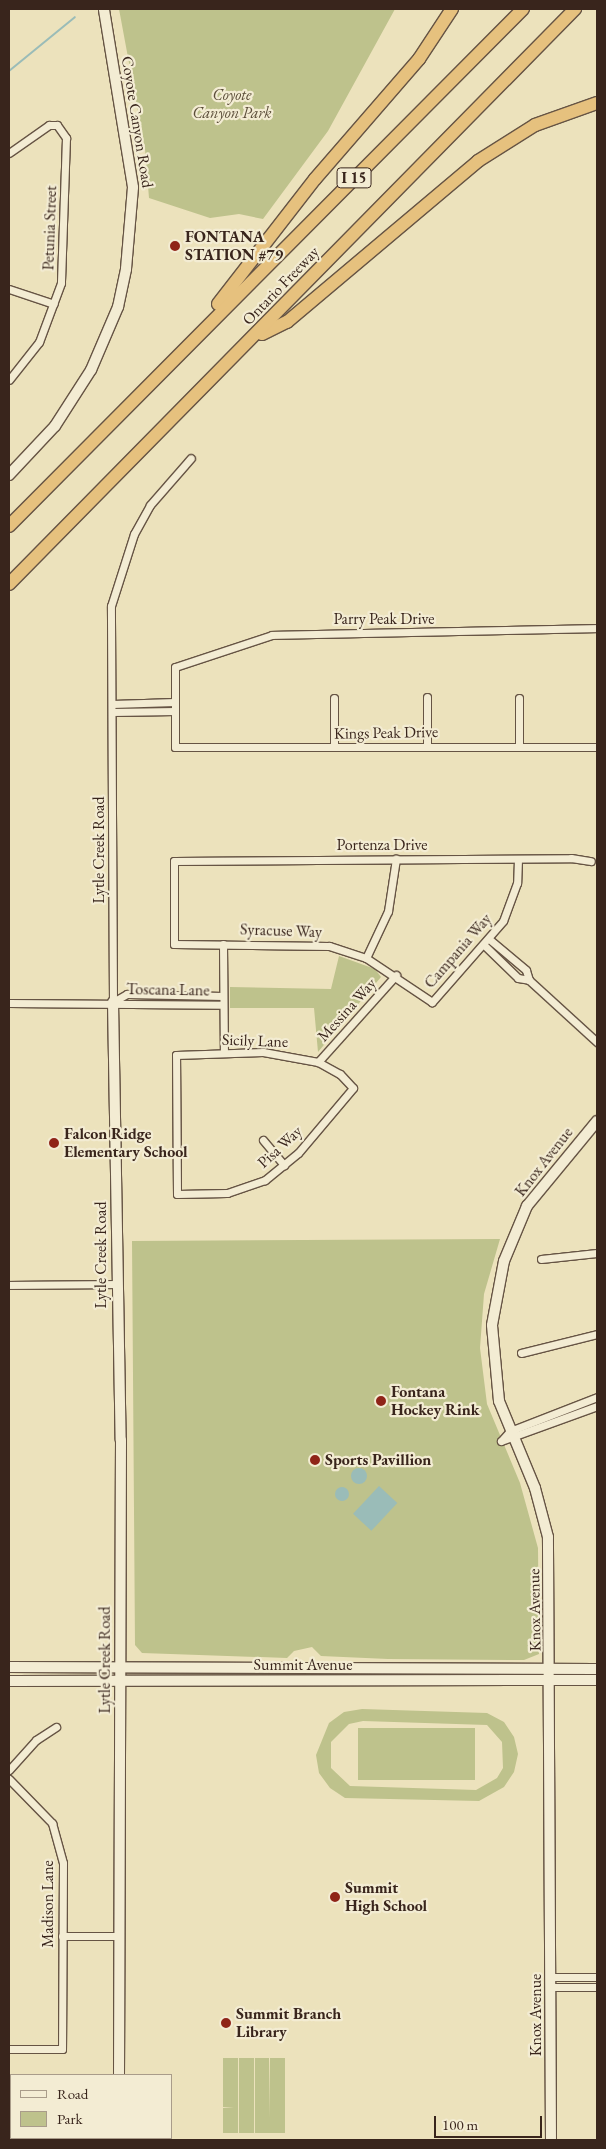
<!DOCTYPE html>
<style>
body{margin:0}
#map{position:relative;width:606px;height:2149px;overflow:hidden;background:#ece2bc;font-family:"EB Garamond",serif}
div>[style]{position:absolute}
.green>*{inset:0;background:#bec28c;transform-origin:0 0}
.water>*{inset:0;background:#9abcb8;transform-origin:0 0}
.round{border-radius:50%}
.stream>*{height:2px;margin:-1px;padding:0 1px;transform-origin:1px;border-radius:1px;background:#9abcb8}
.roads{filter:drop-shadow(1px 0 #665444) drop-shadow(-1px 0 #665444) drop-shadow(0 1px #665444) drop-shadow(0 -1px #665444)}
.street>*{height:7px;margin:-3.5px;padding:0 3.5px;transform-origin:3.5px;border-radius:3.5px;background:#f3ecd3}
.secondary>*{height:10px;margin:-5px;padding:0 5px;transform-origin:5px;border-radius:5px;background:#f3ecd3}
.highway>*{height:12px;margin:-6px;padding:0 6px;transform-origin:6px;border-radius:6px;background:#e6c17e}
.dots>*{width:14px;height:14px;translate:-50% -50%;box-sizing:border-box;border:2px solid #f3ecd3;border-radius:50%}
span{translate:-50% -50%;white-space:nowrap;text-align:center;line-height:1.15;-webkit-text-stroke:4.5px #f3ecd3;paint-order:stroke}
.shield-label span{padding:1px 4px;background:#f3ecd3;border:1px solid;border-radius:4px;-webkit-text-stroke-width:0}
.shield-label{font-size:15px;color:#39251c;font-weight:700}
.park-label{font-size:16px;color:#5a4c38;font-style:italic}
.street-label{font-size:16px;color:#39251c}
.poi-label{font-size:16px;color:#39251c;font-weight:700}
.left{translate:0 -50%;text-align:left}
.frame{position:absolute;inset:0;border:10px solid #39251c;pointer-events:none}
.legend{position:absolute;left:10px;top:2074px;width:162px;height:65px;box-sizing:border-box;background:#f3ecd3;border:1px solid #a99c8a;margin:0;padding:6px 9px;list-style:none;font-size:15px;color:#39251c}
.legend li{display:flex;align-items:center;gap:10px;height:25px}
.legend b{width:25px;border:1px solid #a99c8a}
.scale{position:absolute;left:434px;top:2116px;width:108px;height:22px;box-sizing:border-box;border:2px solid #39251c;border-top:0;padding-left:6px;font-size:15px;line-height:18px;white-space:nowrap;color:#39251c;-webkit-text-stroke:4px #f3ecd3;paint-order:stroke}
</style>
<div id="map">
<div class="green">
<i style="clip-path:polygon(119px 9px,395px 9px,328px 131px,263px 219px,239px 214px,210px 218px,149px 198px,145px 149px)"></i>
<i style="clip-path:polygon(339px 956px,375px 969px,381px 977px,318px 1052px,314px 1008px,230px 1008px,230px 987px,331px 989px)"></i>
<i style="clip-path:polygon(500px 1239px,484px 1294px,480px 1348px,487px 1404px,520px 1483px,538px 1548px,539px 1654px,524px 1660px,388px 1659px,321px 1656px,312px 1647px,294px 1651px,287px 1658px,142px 1653px,135px 1645px,132px 1241px)"></i>
<i style="clip-path:polygon(evenodd,362px 1709px,487px 1713px,504px 1722px,514px 1737px,518px 1754px,514px 1772px,504px 1787px,479px 1801px,345px 1798px,330px 1788px,319px 1773px,316px 1755px,329px 1723px,344px 1712px,362px 1709px,363px 1721px,487px 1725px,502px 1742px,503px 1768px,497px 1778px,476px 1790px,350px 1786px,331px 1768px,331px 1742px,349px 1724px,363px 1721px)"></i>
<i style="left:358px;top:1728px;width:117px;height:52px"></i>
<i style="clip-path:polygon(223px 2058px,238px 2058px,238px 2133px,223px 2133px,223px 2108px,234px 2108px,223px 2107px)"></i>
<i style="left:239px;top:2058px;width:15px;height:75px"></i>
<i style="clip-path:polygon(255px 2058px,269px 2058px,270px 2119px,270px 2058px,285px 2058px,285px 2133px,255px 2133px)"></i>
</div>
<div class="water">
<i class="round" style="left:351px;top:1468px;width:16px;height:16px"></i>
<i style="left:379px;top:1486px;width:25px;height:38px;rotate:43deg"></i>
<i class="round" style="left:335px;top:1487px;width:14px;height:14px"></i>
</div>
<div class="stream">
<i style="left:9px;top:71px;width:85px;rotate:-39.3deg"></i>
</div>
<div class="roads">
<div class="street">
<i style="left:9px;top:153px;width:49px;rotate:-35deg"></i>
<i style="left:49px;top:125px;width:8px"></i>
<i style="left:57px;top:125px;width:16px;rotate:55deg"></i>
<i style="left:66px;top:138px;width:145px;rotate:92deg"></i>
<i style="left:61px;top:283px;width:63px;rotate:110.4deg"></i>
<i style="left:39px;top:342px;width:48px;rotate:128.3deg"></i>
<i style="left:9px;top:289px;width:47px;rotate:18.4deg"></i>
<i style="left:597px;top:628px;width:325px;rotate:178.8deg"></i>
<i style="left:272px;top:635px;width:102px;rotate:161.7deg"></i>
<i style="left:175px;top:667px;width:80px;rotate:90deg"></i>
<i style="left:175px;top:747px;width:422px"></i>
<i style="left:334px;top:698px;width:49px;rotate:90deg"></i>
<i style="left:519px;top:698px;width:48px;rotate:90deg"></i>
<i style="left:112px;top:704px;width:63px;rotate:-1.8deg"></i>
<i style="left:112px;top:712px;width:63px;rotate:-0.9deg"></i>
<i style="left:427px;top:746px;width:49px;rotate:-90deg"></i>
<i style="left:518px;top:859px;width:24px;rotate:92deg"></i>
<i style="left:517px;top:883px;width:40px;rotate:110.2deg"></i>
<i style="left:503px;top:921px;width:108px;rotate:131.2deg"></i>
<i style="left:432px;top:1002px;width:79px;rotate:-146.3deg"></i>
<i style="left:366px;top:958px;width:39px;rotate:-162deg"></i>
<i style="left:329px;top:946px;width:155px;rotate:-179.3deg"></i>
<i style="left:174px;top:944px;width:83px;rotate:-90deg"></i>
<i style="left:174px;top:861px;width:397px;rotate:-0.4deg"></i>
<i style="left:571px;top:858px;width:20px;rotate:9deg"></i>
<i style="left:223px;top:944px;width:109px;rotate:89.5deg"></i>
<i style="left:484px;top:945px;width:47px;rotate:44.1deg"></i>
<i style="left:518px;top:978px;width:11px;rotate:10deg"></i>
<i style="left:529px;top:980px;width:10px;rotate:-107deg"></i>
<i style="left:526px;top:970px;width:48px;rotate:-140deg"></i>
<i style="left:366px;top:958px;width:52px;rotate:-64.9deg"></i>
<i style="left:388px;top:911px;width:53px;rotate:-81.3deg"></i>
<i style="left:529px;top:980px;width:92px;rotate:42.4deg"></i>
<i style="left:113px;top:1002px;width:396px;rotate:-90.3deg"></i>
<i style="left:111px;top:606px;width:76px;rotate:-72.3deg"></i>
<i style="left:134px;top:534px;width:33px;rotate:-61deg"></i>
<i style="left:150px;top:505px;width:62px;rotate:-48.9deg"></i>
<i style="left:113px;top:1002px;width:16px;rotate:-30deg"></i>
<i style="left:127px;top:994px;width:96px;rotate:1.2deg"></i>
<i style="left:9px;top:1003px;width:214px;rotate:0.5deg"></i>
<i style="left:263px;top:1052px;width:56px;rotate:10.3deg"></i>
<i style="left:318px;top:1062px;width:25px;rotate:29deg"></i>
<i style="left:340px;top:1074px;width:19px;rotate:47deg"></i>
<i style="left:353px;top:1088px;width:85px;rotate:130.2deg"></i>
<i style="left:298px;top:1153px;width:43px;rotate:140.7deg"></i>
<i style="left:265px;top:1180px;width:40px;rotate:161.1deg"></i>
<i style="left:227px;top:1193px;width:50px;rotate:178.9deg"></i>
<i style="left:177px;top:1194px;width:139px;rotate:-90.4deg"></i>
<i style="left:176px;top:1055px;width:87px;rotate:-2deg"></i>
<i style="left:318px;top:1062px;width:117px;rotate:-48.1deg"></i>
<i style="left:263px;top:1140px;width:33px;rotate:50deg"></i>
<i style="left:541px;top:1259px;width:56px;rotate:-6.1deg"></i>
<i style="left:9px;top:1285px;width:107px;rotate:-0.5deg"></i>
<i style="left:521px;top:1353px;width:78px;rotate:-14deg"></i>
<i style="left:501px;top:1441px;width:13px;rotate:-48deg"></i>
<i style="left:510px;top:1431px;width:93px;rotate:-21.3deg"></i>
<i style="left:501px;top:1441px;width:102px;rotate:-20deg"></i>
<i style="left:9px;top:1770px;width:40px;rotate:-48deg"></i>
<i style="left:36px;top:1740px;width:24px;rotate:-33deg"></i>
<i style="left:9px;top:1779px;width:62px;rotate:45.7deg"></i>
<i style="left:52px;top:1823px;width:41px;rotate:74.6deg"></i>
<i style="left:63px;top:1863px;width:186px;rotate:90.3deg"></i>
<i style="left:62px;top:2049px;width:53px;rotate:180deg"></i>
<i style="left:62px;top:1936px;width:58px"></i>
<i style="left:551px;top:1977px;width:46px"></i>
<i style="left:551px;top:1987px;width:46px"></i>
<i style="left:9px;top:2136px;width:2px"></i>
<i style="left:61px;top:2140px;width:2px;rotate:-90deg"></i>
</div>
<div class="secondary">
<i style="left:9px;top:475px;width:67px;rotate:-46.8deg"></i>
<i style="left:55px;top:426px;width:67px;rotate:-57.3deg"></i>
<i style="left:91px;top:370px;width:69px;rotate:-66.8deg"></i>
<i style="left:118px;top:307px;width:39px;rotate:-78deg"></i>
<i style="left:126px;top:269px;width:82px;rotate:-85.1deg"></i>
<i style="left:133px;top:187px;width:180px;rotate:-99.3deg"></i>
<i style="left:113px;top:1002px;width:438px;rotate:89deg"></i>
<i style="left:121px;top:1440px;width:635px;rotate:90.18deg"></i>
<i style="left:9px;top:1667px;width:588px;rotate:0.19deg"></i>
<i style="left:9px;top:1681px;width:588px;rotate:-0.1deg"></i>
<i style="left:119px;top:2140px;width:2px;rotate:-90deg"></i>
<i style="left:551px;top:2140px;width:603px;rotate:-90.29deg"></i>
<i style="left:548px;top:1537px;width:51px;rotate:-104.9deg"></i>
<i style="left:535px;top:1488px;width:94px;rotate:-112.5deg"></i>
<i style="left:499px;top:1401px;width:76px;rotate:-95.3deg"></i>
<i style="left:492px;top:1325px;width:65px;rotate:-79.4deg"></i>
<i style="left:504px;top:1261px;width:60px;rotate:-67.3deg"></i>
<i style="left:527px;top:1206px;width:110px;rotate:-50.5deg"></i>
</div>
<div class="highway">
<i style="left:218px;top:304px;width:158px;rotate:-52.2deg"></i>
<i style="left:315px;top:179px;width:159px;rotate:-49.1deg"></i>
<i style="left:419px;top:59px;width:60px;rotate:-56.6deg"></i>
<i style="left:262px;top:334px;width:28px;rotate:-26deg"></i>
<i style="left:287px;top:322px;width:250px;rotate:-40.1deg"></i>
<i style="left:478px;top:161px;width:67px;rotate:-32.3deg"></i>
<i style="left:535px;top:125px;width:66px;rotate:-19.5deg"></i>
<i style="left:9px;top:526px;width:729px;rotate:-45.17deg"></i>
<i style="left:9px;top:584px;width:807px;rotate:-45.45deg"></i>
</div>
</div>
<div class="dots">
<i style="left:175px;top:246px;background:#8f2418"></i>
<i style="left:54px;top:1143px;background:#8f2418"></i>
<i style="left:381px;top:1401px;background:#8f2418"></i>
<i style="left:315px;top:1460px;background:#8f2418"></i>
<i style="left:335px;top:1897px;background:#8f2418"></i>
<i style="left:226px;top:2023px;background:#8f2418"></i>
</div>
<div class="shield-label">
<span style="left:354px;top:178px">I 15</span>
</div>
<div class="park-label">
<span style="left:232px;top:104px">Coyote<br>Canyon Park</span>
</div>
<div class="street-label">
<span style="left:137px;top:122px;rotate:81deg">Coyote Canyon Road</span>
<span style="left:50px;top:228px;rotate:-88deg">Petunia Street</span>
<span style="left:281px;top:286px;rotate:-46deg">Ontario Freeway</span>
<span style="left:384px;top:619px">Parry Peak Drive</span>
<span style="left:386px;top:733px;rotate:-1deg">Kings Peak Drive</span>
<span style="left:382px;top:845px">Portenza Drive</span>
<span style="left:99px;top:850px;rotate:-90deg">Lytle Creek Road</span>
<span style="left:281px;top:931px;rotate:2deg">Syracuse Way</span>
<span style="left:458px;top:951px;rotate:-49deg">Campania Way</span>
<span style="left:168px;top:990px;rotate:1deg">Toscana Lane</span>
<span style="left:347px;top:1010px;rotate:-48deg">Messina Way</span>
<span style="left:255px;top:1041px;rotate:2deg">Sicily Lane</span>
<span style="left:280px;top:1147px;rotate:-43deg">Pisa Way</span>
<span style="left:544px;top:1162px;rotate:-52deg">Knox Avenue</span>
<span style="left:101px;top:1255px;rotate:-90deg">Lytle Creek Road</span>
<span style="left:535px;top:1610px;rotate:-91deg">Knox Avenue</span>
<span style="left:105px;top:1660px;rotate:-90deg">Lytle Creek Road</span>
<span style="left:303px;top:1665px">Summit Avenue</span>
<span style="left:48px;top:1904px;rotate:-90deg">Madison Lane</span>
<span style="left:536px;top:2015px;rotate:-90deg">Knox Avenue</span>
</div>
<div class="poi-label">
<span class="left" style="left:185px;top:246px">FONTANA<br>STATION #79</span>
<span class="left" style="left:64px;top:1143px">Falcon Ridge<br>Elementary School</span>
<span class="left" style="left:391px;top:1401px">Fontana<br>Hockey Rink</span>
<span class="left" style="left:325px;top:1460px">Sports Pavillion</span>
<span class="left" style="left:345px;top:1897px">Summit<br>High School</span>
<span class="left" style="left:236px;top:2023px">Summit Branch<br>Library</span>
</div>
<div class="frame"></div>
<ul class="legend">
<li><b style="height:6px;background:#f3ecd3"></b>Road</li>
<li><b style="height:14px;background:#bec28c"></b>Park</li>
</ul>
<div class="scale">100 m</div>
</div>
